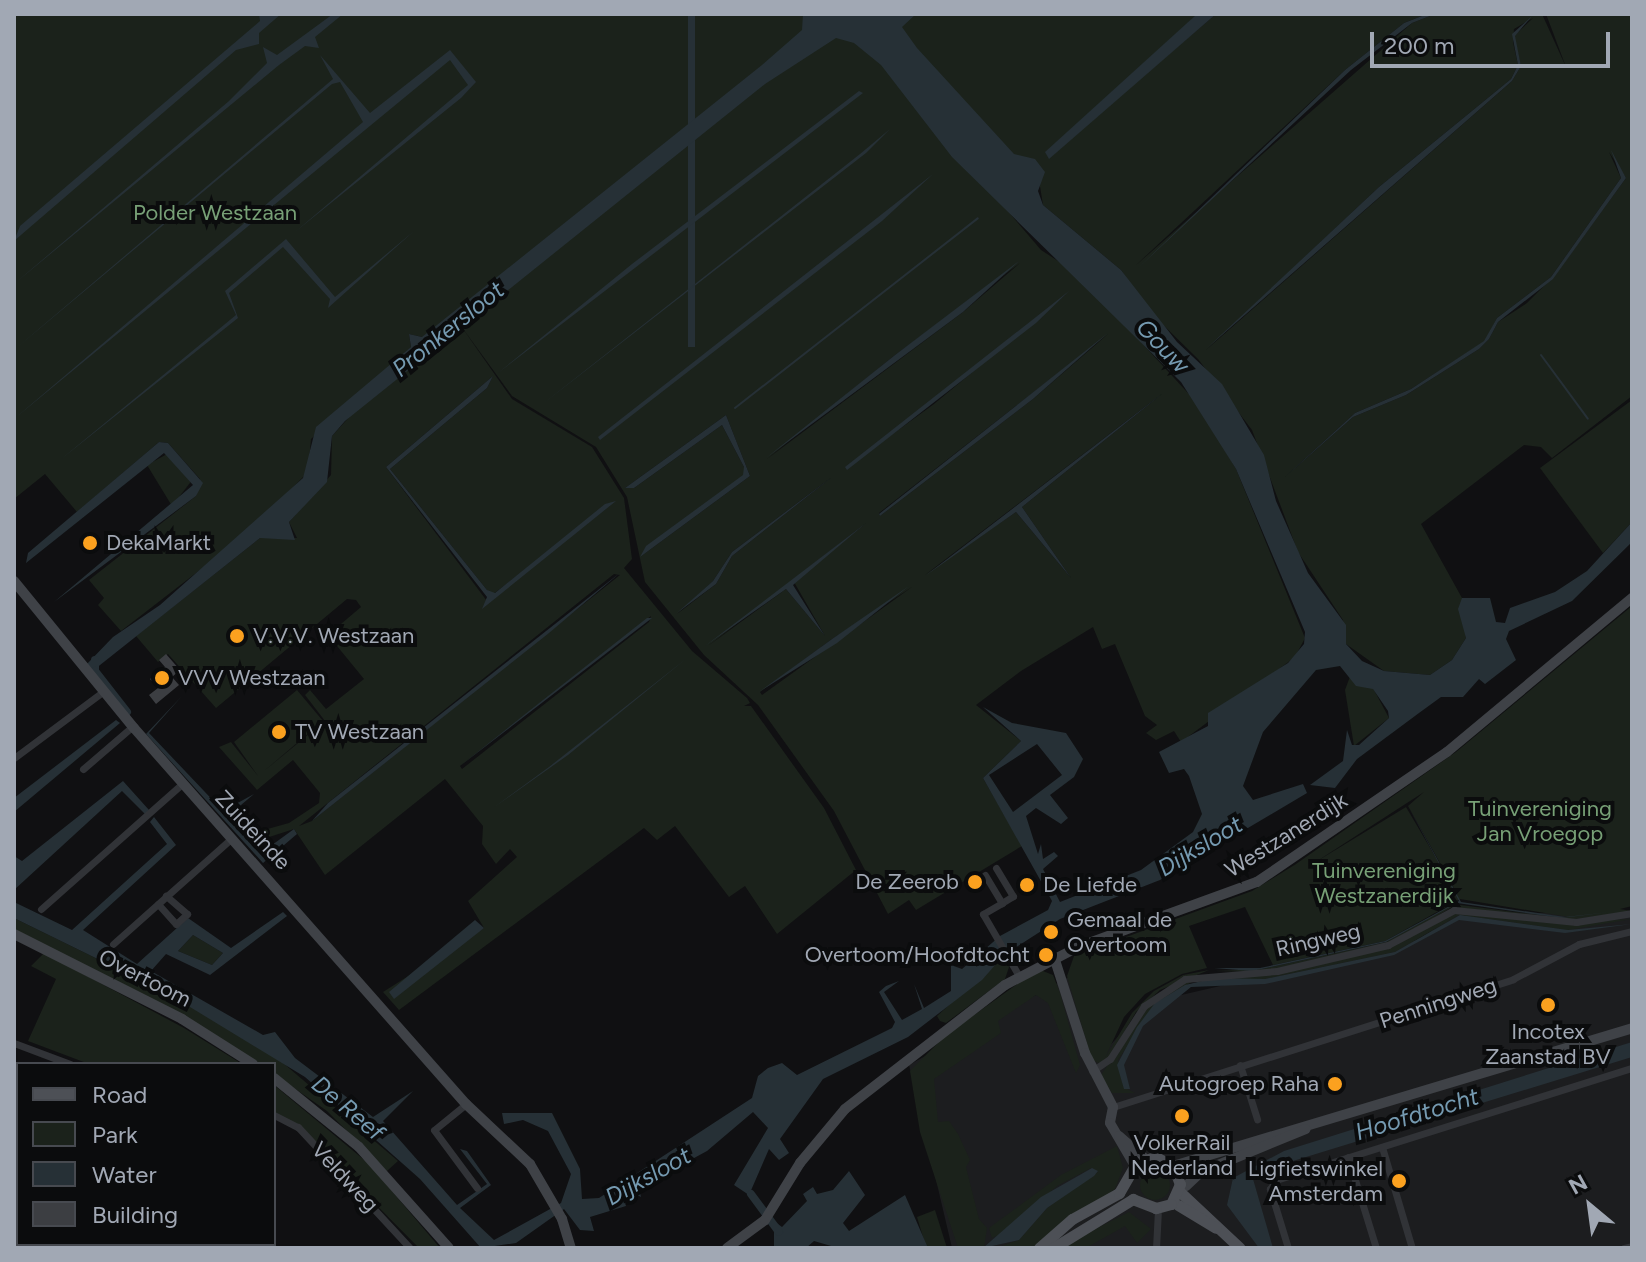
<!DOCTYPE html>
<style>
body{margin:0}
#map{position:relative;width:1646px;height:1262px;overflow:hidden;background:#101012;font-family:Figtree,sans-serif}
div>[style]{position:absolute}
.built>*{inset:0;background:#1c1d1f}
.green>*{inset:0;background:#1b221b}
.round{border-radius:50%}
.water>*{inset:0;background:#263036;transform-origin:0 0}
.stream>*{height:2px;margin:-1px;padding:0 1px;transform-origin:1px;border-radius:1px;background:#263036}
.canal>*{height:8px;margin:-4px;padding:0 4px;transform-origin:4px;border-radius:4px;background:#263036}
.building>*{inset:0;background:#3c3e42}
.street>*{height:7px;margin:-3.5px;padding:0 3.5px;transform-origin:3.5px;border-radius:3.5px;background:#313337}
.secondary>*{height:10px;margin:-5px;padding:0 5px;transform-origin:5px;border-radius:5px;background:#3f4247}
.primary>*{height:11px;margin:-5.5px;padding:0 5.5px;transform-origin:5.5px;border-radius:5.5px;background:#4d5056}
.dots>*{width:22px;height:22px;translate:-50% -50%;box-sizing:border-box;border:4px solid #0b0c0d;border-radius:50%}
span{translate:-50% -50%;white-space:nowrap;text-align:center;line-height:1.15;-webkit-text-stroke:8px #0b0c0d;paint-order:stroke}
.park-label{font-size:22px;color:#77a076}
.poi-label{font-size:22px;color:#a1a8b4}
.left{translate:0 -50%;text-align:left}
.right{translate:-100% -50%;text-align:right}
.street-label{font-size:22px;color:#a1a8b4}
.water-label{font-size:24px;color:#759ab1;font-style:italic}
.frame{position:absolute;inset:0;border:16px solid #a1a8b4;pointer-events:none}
.legend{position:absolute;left:16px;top:1062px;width:260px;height:184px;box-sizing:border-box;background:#0b0c0d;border:2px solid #474a50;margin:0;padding:10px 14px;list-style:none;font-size:24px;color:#a1a8b4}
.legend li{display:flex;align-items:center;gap:16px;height:40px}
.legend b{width:40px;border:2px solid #474a50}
.north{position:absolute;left:1550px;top:1166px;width:80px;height:80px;-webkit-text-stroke:6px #0b0c0d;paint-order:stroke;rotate:331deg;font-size:22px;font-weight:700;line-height:32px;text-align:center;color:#a1a8b4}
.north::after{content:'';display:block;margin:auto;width:28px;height:36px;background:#a1a8b4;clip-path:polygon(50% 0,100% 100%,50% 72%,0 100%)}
.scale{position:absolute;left:1370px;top:32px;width:240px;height:36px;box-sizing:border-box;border:4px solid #a1a8b4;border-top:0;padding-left:10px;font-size:24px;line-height:28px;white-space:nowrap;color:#a1a8b4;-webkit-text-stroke:6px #0b0c0d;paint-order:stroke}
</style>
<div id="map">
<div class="built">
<i style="clip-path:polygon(1459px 912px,1632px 914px,1632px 1248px,952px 1248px,909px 1065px,1074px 974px,1097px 1059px,1151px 1002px,1418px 940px)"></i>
</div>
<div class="green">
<i style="clip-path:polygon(evenodd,14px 14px,1197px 14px,1137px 75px,1140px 79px,1216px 14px,1427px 14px,1404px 23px,1345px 70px,1135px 266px,1412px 23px,1435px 14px,1542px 14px,1566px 67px,1546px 14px,1632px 14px,1632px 396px,1552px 458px,1541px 447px,1524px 445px,1421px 524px,1462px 598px,1466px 638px,1452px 660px,1430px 675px,1384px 671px,1346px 644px,1343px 620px,1298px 552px,1252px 430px,1198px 359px,1152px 314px,1121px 270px,1043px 205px,1039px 180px,989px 189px,1041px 250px,1078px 274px,1199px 405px,1236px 469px,1305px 638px,1295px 657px,1181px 742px,1174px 731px,1156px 740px,1146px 733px,1157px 725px,1145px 716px,1115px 644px,1102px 649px,1093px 627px,1021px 671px,976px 705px,1021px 741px,983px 778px,1022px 846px,916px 910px,909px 900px,888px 914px,834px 811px,758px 705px,704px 655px,645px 582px,627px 497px,596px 447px,512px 396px,461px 326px,512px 399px,592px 447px,624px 498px,632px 559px,624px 568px,692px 651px,747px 698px,750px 703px,744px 706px,751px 706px,824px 808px,856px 870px,777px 934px,745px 886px,729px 897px,675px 826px,657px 840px,644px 828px,399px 1010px,383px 992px,484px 928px,468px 901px,517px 857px,510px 849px,496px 864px,482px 844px,483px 826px,445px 779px,325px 875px,294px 829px,263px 839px,249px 834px,289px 823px,319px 803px,320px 793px,293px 760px,257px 790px,219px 747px,231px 742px,258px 776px,234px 742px,297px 690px,323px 721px,264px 771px,325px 721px,305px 695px,310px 690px,326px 709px,364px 679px,328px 635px,361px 607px,356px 600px,347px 599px,216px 708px,168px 654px,158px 662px,136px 636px,260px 538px,297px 538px,289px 522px,331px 475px,332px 436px,422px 337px,409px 334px,411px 347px,311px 439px,308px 472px,249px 532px,121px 631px,98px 605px,104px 598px,89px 580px,196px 496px,200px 479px,168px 443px,159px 442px,77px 512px,45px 474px,14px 499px,14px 14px,1533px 18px,1514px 36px,1521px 66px,1512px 81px,1206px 350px,1379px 187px,1511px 79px,1518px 65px,1513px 42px,1514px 29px,1533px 18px,14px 14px,1609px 152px,1626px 178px,1556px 274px,1527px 303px,1498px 322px,1489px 339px,1479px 349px,1406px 395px,1353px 417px,1285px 477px,1355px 413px,1411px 389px,1485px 341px,1497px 318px,1551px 277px,1621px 178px,1609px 152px,14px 14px,1020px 263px,963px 312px,767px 459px,895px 355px,1020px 263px,14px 14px,1069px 292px,934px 404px,846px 468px,984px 360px,1069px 292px,14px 14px,1108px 334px,1033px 399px,880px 516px,879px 513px,1108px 334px,14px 14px,493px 376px,487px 388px,390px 469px,487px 590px,492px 595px,616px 501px,487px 601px,386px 467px,493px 376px,14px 14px,1163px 393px,1022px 507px,1071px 578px,1016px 512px,925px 575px,1163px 393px,14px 14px,726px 415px,750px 476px,640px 557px,744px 475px,744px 467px,722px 425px,634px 488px,625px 488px,726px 415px,14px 14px,832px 477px,732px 556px,716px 584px,677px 614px,713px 581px,732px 552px,832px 477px,14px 14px,866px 523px,794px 582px,825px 636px,786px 589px,708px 646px,866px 523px,14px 14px,614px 574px,620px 575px,312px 821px,299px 826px,614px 574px,14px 14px,912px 587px,762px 695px,760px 692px,832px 639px,912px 587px,14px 14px,651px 616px,649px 622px,462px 769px,460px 766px,651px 616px)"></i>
<i style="clip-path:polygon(1632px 400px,1632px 522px,1603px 553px,1540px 468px)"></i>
<i style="clip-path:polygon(169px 453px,193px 479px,172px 506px,147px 465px)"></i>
<i style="clip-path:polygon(evenodd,1632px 606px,1632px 906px,1620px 909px,1632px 911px,1569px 920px,1452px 907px,1399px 939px,1383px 945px,1270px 970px,1251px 972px,1214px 971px,1262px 969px,1386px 942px,1453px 904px,1553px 917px,1569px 917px,1460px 899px,1385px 941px,1273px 965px,1245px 907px,1189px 926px,1207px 968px,1182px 974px,1145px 994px,1124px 1017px,1105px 1058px,1132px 1013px,1154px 991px,1183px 975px,1209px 970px,1160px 990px,1136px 1012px,1110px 1056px,1101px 1064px,1092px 1060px,1067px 976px,1074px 956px,1252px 891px,1296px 864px,1456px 752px,1632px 606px,1424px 792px,1408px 806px,1458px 895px,1406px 807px,1314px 863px,1424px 792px)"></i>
<i style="clip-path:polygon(1351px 674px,1373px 688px,1389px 718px,1354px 746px,1345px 690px)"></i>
<i style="clip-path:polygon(1453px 912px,1552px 923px,1632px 919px,1568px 930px,1459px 915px,1395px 952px,1265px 979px,1192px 982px,1155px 1003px,1118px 1060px,1127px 1089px,1135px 1093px,1112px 1093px,1101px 1075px,1150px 1003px,1190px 979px,1250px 976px,1385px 948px)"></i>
<i style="clip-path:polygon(14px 918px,167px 993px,269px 1051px,398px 1161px,387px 1171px,327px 1111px,274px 1074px,274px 1064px,260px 1064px,14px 929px)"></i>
<i style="clip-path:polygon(193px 935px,223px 953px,212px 965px,178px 951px)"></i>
<i style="clip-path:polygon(44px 953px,184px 1028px,242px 1064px,89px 1064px,28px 1041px,56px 979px,31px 966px)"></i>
<i style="clip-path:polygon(1004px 955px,1010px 964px,1005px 979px,946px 1023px,940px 1021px,937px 1016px)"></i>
<i style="clip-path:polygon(1038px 969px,1053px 975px,1060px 993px,1080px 1065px,1076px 1073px,1048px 1003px,1036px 995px,998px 1021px,1001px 1033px,934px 1079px,938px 1122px,949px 1121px,958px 1134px,970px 1160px,966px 1167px,979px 1219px,987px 1228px,984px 1248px,958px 1248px,920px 1132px,910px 1071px,945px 1036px)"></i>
<i style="clip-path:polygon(274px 1085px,369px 1164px,440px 1248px,419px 1248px,296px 1124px,274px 1113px)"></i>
<i style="clip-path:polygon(1117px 1146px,1123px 1168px,1115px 1189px,1036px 1248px,996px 1248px,1019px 1240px,1047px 1208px,1098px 1172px,1091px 1168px,1057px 1186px,1006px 1232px,992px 1238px,989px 1228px,1061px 1175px)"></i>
<i class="round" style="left:1140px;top:1170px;width:30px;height:30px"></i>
<i style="clip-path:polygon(935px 1210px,947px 1248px,926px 1247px,917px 1217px)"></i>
<i style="clip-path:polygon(1129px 1212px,1151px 1229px,1137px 1243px,1125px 1226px,1086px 1248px,1058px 1248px)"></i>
</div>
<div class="water">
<i style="clip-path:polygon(259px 14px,281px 14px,259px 33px,259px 44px,236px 50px,14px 241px,20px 226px,260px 21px)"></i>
<i style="clip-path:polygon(333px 14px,343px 14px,315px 37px,319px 48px,305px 46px,279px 65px,14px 284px,229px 101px,267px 63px,263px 47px,277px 55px)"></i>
<i style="left:688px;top:14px;width:7px;height:333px"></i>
<i style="clip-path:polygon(evenodd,803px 14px,916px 14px,902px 27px,917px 48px,1014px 154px,1035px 159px,1045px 172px,1038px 191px,1043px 205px,1121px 270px,1177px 342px,1222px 384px,1264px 455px,1276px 501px,1308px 573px,1346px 625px,1346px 644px,1362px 661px,1384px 671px,1430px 675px,1452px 660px,1466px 638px,1458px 609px,1462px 598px,1490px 598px,1496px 622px,1505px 623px,1510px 608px,1555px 592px,1587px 571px,1632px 522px,1632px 542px,1572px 601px,1509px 631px,1506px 639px,1516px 660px,1485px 684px,1479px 679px,1463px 697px,1441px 697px,1419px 713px,1357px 759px,1335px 788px,1310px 785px,1343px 761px,1347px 730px,1352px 745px,1359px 745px,1389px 718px,1388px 711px,1373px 689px,1356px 686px,1340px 666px,1316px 670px,1263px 732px,1243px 786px,1253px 800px,1303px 784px,1307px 793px,1160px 880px,1060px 919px,1004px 955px,982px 980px,908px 1037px,823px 1079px,780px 1139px,789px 1153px,779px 1160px,769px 1149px,749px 1195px,734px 1185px,768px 1128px,753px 1112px,707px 1151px,639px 1188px,641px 1197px,633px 1193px,624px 1197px,626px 1206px,590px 1217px,594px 1231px,580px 1230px,564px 1209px,516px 1243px,481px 1248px,420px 1179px,305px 1077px,167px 993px,14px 918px,14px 902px,72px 930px,167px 844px,150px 822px,154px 817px,176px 845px,83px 930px,137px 964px,188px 918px,231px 948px,283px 912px,287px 916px,210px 975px,166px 954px,151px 971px,263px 1035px,275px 1032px,295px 1058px,373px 1117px,413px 1091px,383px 1121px,457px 1205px,487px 1184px,460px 1149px,467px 1151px,491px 1185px,460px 1208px,494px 1240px,561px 1203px,571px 1174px,548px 1131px,523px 1120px,504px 1124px,502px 1113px,552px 1113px,580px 1169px,582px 1199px,599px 1198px,752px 1098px,758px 1076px,768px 1068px,782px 1063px,797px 1075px,892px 1028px,895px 1022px,879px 992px,886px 986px,899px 981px,884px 992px,902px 1020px,922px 1009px,914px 984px,924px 1008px,951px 991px,951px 965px,962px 969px,1000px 936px,1048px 910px,1052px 901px,983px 778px,1021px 741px,983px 707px,1012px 723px,1066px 733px,1083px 759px,1074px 777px,1050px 795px,1068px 818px,1061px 824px,1036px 808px,1026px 816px,1038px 854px,1041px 844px,1043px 859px,1054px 852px,1058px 856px,1043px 869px,1060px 902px,1141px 870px,1193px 832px,1202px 814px,1189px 776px,1184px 769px,1169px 773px,1159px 752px,1208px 726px,1208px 713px,1288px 663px,1304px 644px,1305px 632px,1236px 469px,1181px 382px,952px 157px,881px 65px,854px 43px,836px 38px,765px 84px,345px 421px,332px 436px,327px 482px,289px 522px,295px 540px,260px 538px,90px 673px,86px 665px,113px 637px,160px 605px,303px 478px,316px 427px,411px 347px,409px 334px,422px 337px,762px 65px,802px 30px,803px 14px,1037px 744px,1062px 775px,1013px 812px,989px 775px,1037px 744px,803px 14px,193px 935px,223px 953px,212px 965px,178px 951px,193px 935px)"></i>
<i style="clip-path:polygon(1197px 14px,1216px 14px,1049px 159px,1045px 152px)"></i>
<i style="clip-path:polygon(1427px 14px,1435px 14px,1412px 23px,1351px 70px,1137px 269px,1345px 70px,1404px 23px)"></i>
<i style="clip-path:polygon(1532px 16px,1515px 36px,1521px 66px,1512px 81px,1206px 349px,1379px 187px,1511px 79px,1518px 65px,1512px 34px)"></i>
<i style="clip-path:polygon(450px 50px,476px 82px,461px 98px,295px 232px,468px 85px,450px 60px,14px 419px,363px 122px,340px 82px,332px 84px,14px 350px,333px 79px,320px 55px,370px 113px)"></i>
<i style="clip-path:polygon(859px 91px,863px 93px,498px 373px,632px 264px)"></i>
<i style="clip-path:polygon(890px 129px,866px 153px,540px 406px,860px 154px)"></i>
<i style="clip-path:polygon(1611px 150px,1626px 178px,1553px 279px,1498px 322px,1489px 339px,1479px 349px,1406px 395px,1353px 417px,1285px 477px,1355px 413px,1411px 389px,1484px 341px,1497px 318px,1551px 277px,1621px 178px)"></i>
<i style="clip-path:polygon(933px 174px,882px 221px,600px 440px,598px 437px)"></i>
<i style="clip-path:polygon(414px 231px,328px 308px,330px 299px,283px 247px,229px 293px,238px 318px,60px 460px,236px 315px,225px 291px,286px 239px,335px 297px)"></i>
<i style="clip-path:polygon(1019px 261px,963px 312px,766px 458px,895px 355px)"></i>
<i style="clip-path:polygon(1069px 291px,1036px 323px,847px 470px,845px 467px)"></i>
<i style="clip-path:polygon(1108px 333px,1033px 399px,880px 516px,879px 514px)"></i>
<i style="clip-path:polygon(493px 376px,487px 388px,390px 469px,487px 590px,495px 593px,605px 504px,616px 501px,482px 609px,487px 597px,386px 467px)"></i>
<i style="clip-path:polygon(1163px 393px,1022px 507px,1071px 578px,1016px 512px,925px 576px)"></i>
<i style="clip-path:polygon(726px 415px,750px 476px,640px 557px,646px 546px,743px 475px,744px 467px,722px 425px,634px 488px,625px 488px)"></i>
<i style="clip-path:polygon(159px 442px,168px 443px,203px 483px,196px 496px,54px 602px,193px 485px,164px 453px,26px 563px,28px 553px)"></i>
<i style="clip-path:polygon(832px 477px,732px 556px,716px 584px,677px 613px,713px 581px,732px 552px)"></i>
<i style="clip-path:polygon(866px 523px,793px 585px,825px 636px,786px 589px,705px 646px)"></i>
<i style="clip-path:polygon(621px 572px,549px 633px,312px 821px,328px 803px)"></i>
<i style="clip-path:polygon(909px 586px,837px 643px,759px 692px,832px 639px)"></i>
<i style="clip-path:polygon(647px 618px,652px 618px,460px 766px,524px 715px)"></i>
<i style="clip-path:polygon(687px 658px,568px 755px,493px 808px,549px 767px)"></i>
<i style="clip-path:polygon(182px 696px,149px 733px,223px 811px,254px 794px,228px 816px,261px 853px,294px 829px,297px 834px,263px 863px,146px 734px)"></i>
<i style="clip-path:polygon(116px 720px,120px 723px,14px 812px,14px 798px)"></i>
<i style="clip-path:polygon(123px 781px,149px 810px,145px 814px,122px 791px,14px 890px,14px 856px,22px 861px)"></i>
<i style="clip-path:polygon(1408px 806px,1461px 902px,1565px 917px,1610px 912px,1561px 918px,1457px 903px,1386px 942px,1262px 969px,1251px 971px,1214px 968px,1260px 968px,1385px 941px,1459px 901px)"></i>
<i style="clip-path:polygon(1460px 915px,1568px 930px,1632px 924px,1565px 933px,1459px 920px,1394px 955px,1265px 984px,1191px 987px,1143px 1026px,1124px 1065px,1130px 1089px,1124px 1089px,1117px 1065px,1137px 1027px,1155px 1003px,1185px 985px,1215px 978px,1265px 979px,1395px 952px)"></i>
<i style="clip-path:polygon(475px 920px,484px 928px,394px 999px,389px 992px)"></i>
<i style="clip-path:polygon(1632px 1042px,1632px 1057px,1293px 1161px,1289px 1156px,1253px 1179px,1273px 1248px,1259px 1248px,1227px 1205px,1233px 1178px,1284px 1151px)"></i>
<i style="clip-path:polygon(1092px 1168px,1098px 1171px,1094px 1176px,1047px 1208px,1019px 1240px,983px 1248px,1041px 1197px)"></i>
<i style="clip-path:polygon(849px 1171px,865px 1195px,843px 1223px,849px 1231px,905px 1195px,928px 1248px,838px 1248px,814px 1241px,806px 1248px,774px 1248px,774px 1221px,782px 1227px,807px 1201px,803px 1194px,813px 1187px,817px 1194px,833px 1190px)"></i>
</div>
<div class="stream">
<i style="left:1541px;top:355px;width:79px;rotate:53.7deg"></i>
<i style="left:735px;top:408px;width:308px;rotate:-38deg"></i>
</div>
<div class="canal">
<i style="left:95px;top:660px;width:11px;rotate:90deg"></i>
<i style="left:95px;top:671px;width:52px;rotate:52deg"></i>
<i style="left:751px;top:1194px;width:47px;rotate:53.6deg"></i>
</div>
<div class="building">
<i style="clip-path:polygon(166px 654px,180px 670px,172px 677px,179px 685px,156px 704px,149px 695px,158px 688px,150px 679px,165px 667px,159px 660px)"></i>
</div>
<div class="street">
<i style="left:14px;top:758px;width:112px;rotate:-36.7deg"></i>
<i style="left:83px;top:769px;width:66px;rotate:-40.7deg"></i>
<i style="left:996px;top:868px;width:33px;rotate:59deg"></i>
<i style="left:1013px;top:896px;width:13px;rotate:148deg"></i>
<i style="left:985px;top:875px;width:33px;rotate:59deg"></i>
<i style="left:1002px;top:903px;width:22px;rotate:150deg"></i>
<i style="left:983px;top:914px;width:72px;rotate:59.9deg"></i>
<i style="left:158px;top:904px;width:27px;rotate:48deg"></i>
<i style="left:176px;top:924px;width:15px;rotate:-42deg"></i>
<i style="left:187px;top:914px;width:28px;rotate:-139deg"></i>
<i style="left:41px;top:909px;width:190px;rotate:-41.6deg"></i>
<i style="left:113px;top:944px;width:159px;rotate:-41.7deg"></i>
<i style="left:14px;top:1043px;width:60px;rotate:20.6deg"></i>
<i style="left:1240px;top:1065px;width:57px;rotate:72.5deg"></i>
<i style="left:1092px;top:1071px;width:22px;rotate:-34deg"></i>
<i style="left:1110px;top:1059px;width:63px;rotate:-57.3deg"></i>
<i style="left:1144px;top:1006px;width:49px;rotate:-33.4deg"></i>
<i style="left:1185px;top:979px;width:92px;rotate:-5deg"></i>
<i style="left:1277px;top:971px;width:114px;rotate:-13.2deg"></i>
<i style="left:1388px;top:945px;width:75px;rotate:-27.9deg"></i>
<i style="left:1454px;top:910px;width:123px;rotate:5.6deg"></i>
<i style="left:1576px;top:922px;width:57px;rotate:-9.1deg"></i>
<i style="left:466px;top:1104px;width:41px;rotate:140.9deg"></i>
<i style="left:434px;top:1130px;width:72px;rotate:53.4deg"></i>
<i style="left:1113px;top:1107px;width:420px;rotate:-17.7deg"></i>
<i style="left:1513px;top:979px;width:75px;rotate:-27.9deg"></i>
<i style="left:1579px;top:944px;width:55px;rotate:-13.8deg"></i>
<i style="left:274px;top:1115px;width:27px;rotate:27deg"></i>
<i style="left:298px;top:1127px;width:165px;rotate:47.2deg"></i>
<i style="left:1382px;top:1147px;width:105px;rotate:73.5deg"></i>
<i style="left:1348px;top:1157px;width:95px;rotate:72.9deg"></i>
<i style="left:1156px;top:1248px;width:34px;rotate:-87deg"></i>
<i style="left:1288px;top:1248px;width:62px;rotate:-107deg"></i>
<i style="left:1270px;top:1189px;width:11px;rotate:-56deg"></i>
<i style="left:1276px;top:1180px;width:373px;rotate:-17.5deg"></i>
<i style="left:1624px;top:1248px;width:8px;rotate:-14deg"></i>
</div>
<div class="secondary">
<i style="left:14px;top:581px;width:190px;rotate:50.8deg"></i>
<i style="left:134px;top:728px;width:502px;rotate:48.56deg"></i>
<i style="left:466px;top:1104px;width:88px;rotate:43.2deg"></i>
<i style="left:530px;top:1164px;width:64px;rotate:59.8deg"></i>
<i style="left:562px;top:1219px;width:30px;rotate:73deg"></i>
<i style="left:14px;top:934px;width:188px;rotate:26.8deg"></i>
<i style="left:182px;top:1019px;width:84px;rotate:32.4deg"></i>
<i style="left:1054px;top:957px;width:101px;rotate:72.1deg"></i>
<i style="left:1085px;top:1053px;width:61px;rotate:62.6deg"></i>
<i style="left:1113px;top:1107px;width:16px;rotate:101deg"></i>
<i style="left:1110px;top:1123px;width:48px;rotate:59.7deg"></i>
<i style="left:274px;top:1078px;width:109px;rotate:39.1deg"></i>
<i style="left:359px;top:1147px;width:135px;rotate:48.3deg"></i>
<i style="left:1119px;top:1136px;width:33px;rotate:41deg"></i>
<i style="left:1173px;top:1166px;width:479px;rotate:-16.7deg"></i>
<i style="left:1186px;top:1186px;width:21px;rotate:-43deg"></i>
<i style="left:1201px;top:1172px;width:113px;rotate:-22.3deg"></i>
<i style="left:727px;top:1248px;width:47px;rotate:-36.4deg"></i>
<i style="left:765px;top:1220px;width:67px;rotate:-58.4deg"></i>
<i style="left:800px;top:1163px;width:70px;rotate:-50.2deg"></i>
<i style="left:845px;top:1109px;width:202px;rotate:-37.8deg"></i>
<i style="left:1005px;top:985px;width:82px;rotate:-27.5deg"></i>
<i style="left:1078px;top:947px;width:190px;rotate:-20deg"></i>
<i style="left:1257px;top:882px;width:230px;rotate:-34.4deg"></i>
<i style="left:1447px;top:752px;width:241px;rotate:-39.8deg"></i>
</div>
<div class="primary">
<i style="left:1179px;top:1191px;width:83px;rotate:43.1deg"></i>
<i style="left:1178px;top:1205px;width:44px;rotate:31.2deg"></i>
<i style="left:1039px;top:1248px;width:44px;rotate:-41.3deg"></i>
<i style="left:1072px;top:1219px;width:54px;rotate:-29deg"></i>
<i style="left:1119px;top:1193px;width:36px;rotate:-60deg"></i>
<i style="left:1137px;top:1162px;width:20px;rotate:-15deg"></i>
<i style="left:1156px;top:1157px;width:19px;rotate:28deg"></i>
<i style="left:1173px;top:1166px;width:19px;rotate:69deg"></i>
<i style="left:1180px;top:1184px;width:22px;rotate:114deg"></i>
<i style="left:1171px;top:1204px;width:16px;rotate:165deg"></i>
<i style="left:1156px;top:1208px;width:25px;rotate:-159deg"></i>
<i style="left:1053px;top:1248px;width:94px;rotate:-31.5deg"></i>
</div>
<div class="dots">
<i style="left:90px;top:543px;background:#fba11f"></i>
<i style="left:237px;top:636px;background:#fba11f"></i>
<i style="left:162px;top:678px;background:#fba11f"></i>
<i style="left:279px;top:732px;background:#fba11f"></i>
<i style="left:975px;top:882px;background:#fba11f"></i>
<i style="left:1027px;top:885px;background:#fba11f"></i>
<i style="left:1051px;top:932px;background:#fba11f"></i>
<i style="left:1046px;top:955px;background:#fba11f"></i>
<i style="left:1548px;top:1005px;background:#fba11f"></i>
<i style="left:1335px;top:1084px;background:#fba11f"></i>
<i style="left:1182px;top:1116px;background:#fba11f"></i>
<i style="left:1399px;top:1181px;background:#fba11f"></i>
</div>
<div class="park-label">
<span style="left:215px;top:213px">Polder Westzaan</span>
<span style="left:1540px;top:821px">Tuinvereniging<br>Jan Vroegop</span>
<span style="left:1384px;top:883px">Tuinvereniging<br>Westzanerdijk</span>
</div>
<div class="poi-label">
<span class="left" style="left:106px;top:543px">DekaMarkt</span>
<span class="left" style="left:253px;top:636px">V.V.V. Westzaan</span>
<span class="left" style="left:178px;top:678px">VVV Westzaan</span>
<span class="left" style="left:295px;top:732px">TV Westzaan</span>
<span class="right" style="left:959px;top:882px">De Zeerob</span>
<span class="left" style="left:1043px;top:885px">De Liefde</span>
<span class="left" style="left:1067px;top:932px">Gemaal de<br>Overtoom</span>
<span class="right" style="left:1030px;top:955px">Overtoom/Hoofdtocht</span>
<span style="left:1548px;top:1044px">Incotex<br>Zaanstad BV</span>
<span class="right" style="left:1319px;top:1084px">Autogroep Raha</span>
<span style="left:1182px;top:1155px">VolkerRail<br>Nederland</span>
<span class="right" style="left:1383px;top:1181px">Ligfietswinkel<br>Amsterdam</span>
</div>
<div class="street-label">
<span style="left:253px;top:830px;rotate:47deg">Zuideinde</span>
<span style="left:1286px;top:835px;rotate:-32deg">Westzanerdijk</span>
<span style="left:1318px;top:940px;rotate:-13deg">Ringweg</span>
<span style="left:145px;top:978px;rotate:27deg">Overtoom</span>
<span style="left:1438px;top:1003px;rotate:-18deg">Penningweg</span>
<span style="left:345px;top:1177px;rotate:47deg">Veldweg</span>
</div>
<div class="water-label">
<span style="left:448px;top:329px;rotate:-39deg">Pronkersloot</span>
<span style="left:1163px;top:346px;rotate:46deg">Gouw</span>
<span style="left:1200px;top:846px;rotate:-31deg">Dijksloot</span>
<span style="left:348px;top:1108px;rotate:40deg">De Reef</span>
<span style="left:1417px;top:1114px;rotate:-17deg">Hoofdtocht</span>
<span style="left:648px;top:1176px;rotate:-29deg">Dijksloot</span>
</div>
<div class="frame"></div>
<ul class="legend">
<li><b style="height:10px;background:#4d5056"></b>Road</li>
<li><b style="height:22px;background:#1b221b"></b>Park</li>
<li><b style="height:22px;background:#263036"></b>Water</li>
<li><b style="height:22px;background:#3c3e42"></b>Building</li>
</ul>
<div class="north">N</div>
<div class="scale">200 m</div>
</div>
